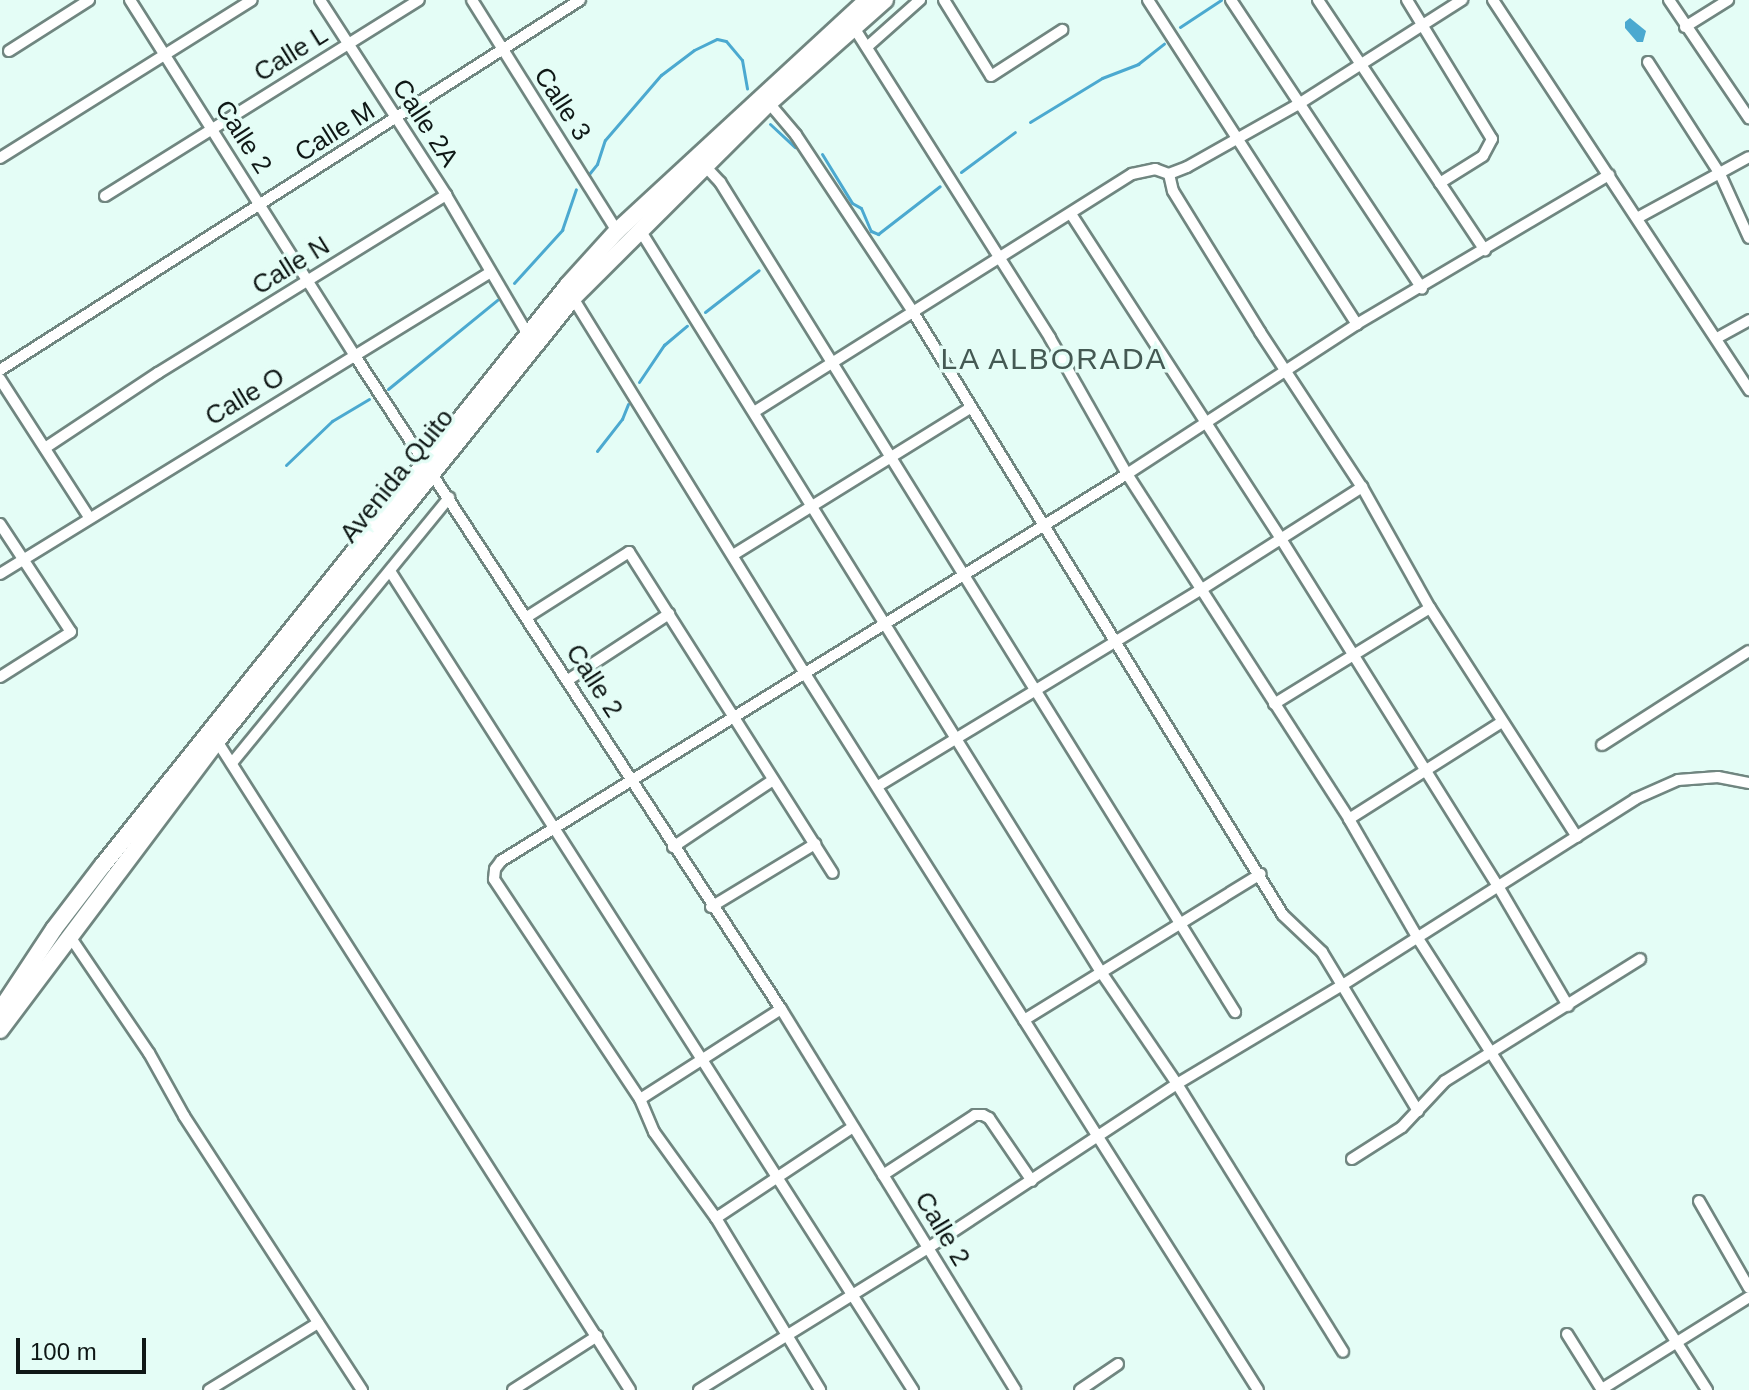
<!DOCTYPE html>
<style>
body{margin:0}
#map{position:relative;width:1749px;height:1390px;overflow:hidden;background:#e4fdf6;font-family:Arial,sans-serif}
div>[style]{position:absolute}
.water>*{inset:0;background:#4ba9d0}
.stream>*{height:3px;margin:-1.5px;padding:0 1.5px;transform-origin:1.5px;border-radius:1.5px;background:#4ba9d0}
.roads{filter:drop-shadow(2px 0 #708680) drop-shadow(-2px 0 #708680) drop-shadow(0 2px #708680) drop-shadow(0 -2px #708680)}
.minor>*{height:10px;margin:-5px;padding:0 5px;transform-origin:5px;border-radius:5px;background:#fff}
.trunk>*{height:16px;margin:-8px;padding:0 8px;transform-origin:8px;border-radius:8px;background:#fff}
span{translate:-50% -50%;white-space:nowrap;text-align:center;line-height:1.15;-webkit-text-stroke:7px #e4fdf6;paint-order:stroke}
.street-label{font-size:26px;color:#0f1816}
.quarter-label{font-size:30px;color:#445953;letter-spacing:2px}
.scale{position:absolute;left:16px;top:1338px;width:130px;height:36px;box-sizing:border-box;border:4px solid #0f1816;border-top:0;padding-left:10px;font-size:24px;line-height:28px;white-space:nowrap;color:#0f1816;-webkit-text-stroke:6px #e4fdf6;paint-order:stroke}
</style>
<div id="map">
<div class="water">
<i style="clip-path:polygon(1630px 18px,1646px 31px,1643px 42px,1637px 42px,1625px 28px,1625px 22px)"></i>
</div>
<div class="stream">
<i style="left:1180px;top:27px;width:49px;rotate:-33.4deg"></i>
<i style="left:1030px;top:122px;width:84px;rotate:-31.4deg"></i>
<i style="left:1102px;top:78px;width:39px;rotate:-21deg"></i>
<i style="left:1138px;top:64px;width:33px;rotate:-38deg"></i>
<i style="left:770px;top:124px;width:34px;rotate:43deg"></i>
<i style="left:822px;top:154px;width:57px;rotate:58.5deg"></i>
<i style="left:852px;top:203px;width:10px;rotate:29deg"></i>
<i style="left:861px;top:208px;width:25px;rotate:67deg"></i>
<i style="left:871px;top:231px;width:8px;rotate:23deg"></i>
<i style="left:878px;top:234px;width:78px;rotate:-37.7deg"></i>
<i style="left:961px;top:172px;width:67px;rotate:-36.5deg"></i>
<i style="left:589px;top:174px;width:13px;rotate:-51deg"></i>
<i style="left:597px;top:164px;width:25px;rotate:-72deg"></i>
<i style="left:605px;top:140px;width:86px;rotate:-49.3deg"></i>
<i style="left:661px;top:75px;width:41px;rotate:-37.1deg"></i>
<i style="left:694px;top:50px;width:25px;rotate:-26deg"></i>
<i style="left:717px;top:39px;width:9px;rotate:13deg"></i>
<i style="left:726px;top:41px;width:25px;rotate:50deg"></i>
<i style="left:742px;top:60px;width:29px;rotate:80deg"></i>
<i style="left:514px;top:283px;width:72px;rotate:-47.8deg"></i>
<i style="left:562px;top:230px;width:43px;rotate:-71.1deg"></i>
<i style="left:705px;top:312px;width:68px;rotate:-37.9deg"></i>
<i style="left:639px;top:382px;width:45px;rotate:-56deg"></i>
<i style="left:664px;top:345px;width:30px;rotate:-40deg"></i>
<i style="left:388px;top:389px;width:141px;rotate:-39.2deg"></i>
<i style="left:597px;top:451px;width:41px;rotate:-52deg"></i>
<i style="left:622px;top:419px;width:16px;rotate:-68deg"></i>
<i style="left:286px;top:465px;width:64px;rotate:-43.7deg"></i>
<i style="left:332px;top:421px;width:43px;rotate:-30.7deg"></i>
</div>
<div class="roads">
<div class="minor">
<i style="left:130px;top:0;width:421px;rotate:57.7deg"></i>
<i style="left:355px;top:356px;width:780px;rotate:56.88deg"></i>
<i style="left:781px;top:1009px;width:447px;rotate:58.4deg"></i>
<i style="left:320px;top:0;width:232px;rotate:57.1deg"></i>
<i style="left:446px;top:195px;width:160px;rotate:59.6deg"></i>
<i style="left:472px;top:0;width:273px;rotate:57.9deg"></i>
<i style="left:944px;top:0;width:89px;rotate:58.3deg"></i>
<i style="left:991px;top:76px;width:85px;rotate:-32.9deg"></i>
<i style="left:1148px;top:0;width:386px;rotate:57.2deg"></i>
<i style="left:1231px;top:0;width:346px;rotate:56.5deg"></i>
<i style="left:1318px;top:0;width:301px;rotate:56.3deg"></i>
<i style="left:1407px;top:0;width:163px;rotate:58.6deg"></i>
<i style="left:1492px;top:139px;width:19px;rotate:118deg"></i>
<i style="left:1483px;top:156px;width:51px;rotate:147.9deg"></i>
<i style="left:1493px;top:0;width:467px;rotate:56.7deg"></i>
<i style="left:1669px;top:0;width:143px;rotate:55.9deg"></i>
<i style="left:853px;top:26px;width:369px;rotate:57.7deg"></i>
<i style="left:1050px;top:338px;width:156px;rotate:60.5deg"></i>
<i style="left:1127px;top:474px;width:410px;rotate:57.2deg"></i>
<i style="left:1349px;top:819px;width:136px;rotate:60deg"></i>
<i style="left:1417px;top:937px;width:538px;rotate:57.37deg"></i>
<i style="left:1685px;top:27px;width:51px;rotate:-32.1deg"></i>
<i style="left:867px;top:47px;width:71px;rotate:-41.6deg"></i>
<i style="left:9px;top:51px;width:95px;rotate:-32.5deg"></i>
<i style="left:1648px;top:62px;width:133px;rotate:57.3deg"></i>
<i style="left:1720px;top:174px;width:70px;rotate:65.6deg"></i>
<i style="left:769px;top:103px;width:42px;rotate:49.8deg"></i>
<i style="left:796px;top:135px;width:212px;rotate:56.5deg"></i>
<i style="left:913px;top:312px;width:707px;rotate:58.47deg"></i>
<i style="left:1283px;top:915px;width:54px;rotate:43.5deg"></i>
<i style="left:1322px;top:952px;width:186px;rotate:58.9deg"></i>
<i style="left:0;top:158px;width:297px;rotate:-32.1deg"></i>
<i style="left:705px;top:166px;width:22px;rotate:47deg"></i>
<i style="left:720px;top:182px;width:977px;rotate:58.18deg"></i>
<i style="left:1169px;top:174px;width:17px;rotate:77deg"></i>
<i style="left:1173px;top:191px;width:166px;rotate:58.3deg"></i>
<i style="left:1260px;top:332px;width:186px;rotate:56.7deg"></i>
<i style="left:1362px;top:487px;width:139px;rotate:60.7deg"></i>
<i style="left:1430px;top:608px;width:272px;rotate:57.3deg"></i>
<i style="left:105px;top:196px;width:370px;rotate:-32deg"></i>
<i style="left:1071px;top:214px;width:387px;rotate:57.1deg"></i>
<i style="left:1281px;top:539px;width:409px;rotate:58deg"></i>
<i style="left:1498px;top:886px;width:139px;rotate:59.7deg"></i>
<i style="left:1639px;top:217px;width:125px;rotate:-28.6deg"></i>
<i style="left:640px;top:230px;width:874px;rotate:58.15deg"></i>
<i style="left:1101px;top:972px;width:135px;rotate:55.8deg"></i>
<i style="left:1177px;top:1084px;width:315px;rotate:58.2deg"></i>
<i style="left:573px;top:298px;width:440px;rotate:58.3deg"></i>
<i style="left:804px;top:672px;width:849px;rotate:57.69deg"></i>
<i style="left:1717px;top:338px;width:37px;rotate:-29deg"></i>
<i style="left:0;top:370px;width:688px;rotate:-32.54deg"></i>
<i style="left:0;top:379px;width:164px;rotate:57.2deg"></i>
<i style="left:754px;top:412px;width:447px;rotate:-32.2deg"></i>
<i style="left:1132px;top:174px;width:24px;rotate:-12deg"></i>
<i style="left:1155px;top:169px;width:15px;rotate:20deg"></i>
<i style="left:1169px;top:174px;width:19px;rotate:-21deg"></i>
<i style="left:1187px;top:167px;width:126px;rotate:-29.4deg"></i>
<i style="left:1297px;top:105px;width:196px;rotate:-32.5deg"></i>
<i style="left:45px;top:448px;width:136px;rotate:-33.6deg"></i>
<i style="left:158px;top:373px;width:339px;rotate:-31.7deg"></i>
<i style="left:0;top:524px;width:129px;rotate:56.7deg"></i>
<i style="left:71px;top:632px;width:84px;rotate:147.6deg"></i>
<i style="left:733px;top:555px;width:279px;rotate:-31.8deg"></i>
<i style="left:390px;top:571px;width:972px;rotate:57.44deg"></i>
<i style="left:0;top:574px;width:574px;rotate:-31.61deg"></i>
<i style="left:527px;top:617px;width:121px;rotate:-32.5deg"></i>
<i style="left:629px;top:552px;width:380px;rotate:57.6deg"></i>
<i style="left:568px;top:680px;width:121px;rotate:-33.2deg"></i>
<i style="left:1274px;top:704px;width:183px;rotate:-31.6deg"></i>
<i style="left:217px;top:741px;width:769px;rotate:57.53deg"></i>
<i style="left:1602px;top:745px;width:174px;rotate:-32.6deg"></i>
<i style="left:232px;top:763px;width:343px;rotate:-50.7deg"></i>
<i style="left:878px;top:786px;width:379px;rotate:-31.3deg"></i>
<i style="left:1202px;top:589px;width:190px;rotate:-32.5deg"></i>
<i style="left:1349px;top:819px;width:181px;rotate:-32.4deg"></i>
<i style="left:673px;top:847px;width:120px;rotate:-33.8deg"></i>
<i style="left:711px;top:907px;width:122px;rotate:-31.2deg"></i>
<i style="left:69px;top:935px;width:143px;rotate:55.9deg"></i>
<i style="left:149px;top:1053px;width:72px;rotate:60.9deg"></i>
<i style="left:184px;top:1116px;width:327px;rotate:57deg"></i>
<i style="left:781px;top:1009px;width:167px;rotate:147.4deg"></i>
<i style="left:640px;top:1099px;width:36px;rotate:67deg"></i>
<i style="left:654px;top:1132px;width:106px;rotate:54.2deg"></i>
<i style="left:716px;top:1218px;width:201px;rotate:58.8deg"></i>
<i style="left:1024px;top:1020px;width:278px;rotate:-31.7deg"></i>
<i style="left:640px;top:1099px;width:264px;rotate:-123.6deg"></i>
<i style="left:494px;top:879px;width:10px;rotate:-84deg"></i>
<i style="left:495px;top:869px;width:10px;rotate:-53deg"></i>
<i style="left:501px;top:861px;width:736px;rotate:-31.72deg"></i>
<i style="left:1127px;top:474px;width:275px;rotate:-33.1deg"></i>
<i style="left:1357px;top:324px;width:293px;rotate:-30.6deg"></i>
<i style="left:1352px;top:1159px;width:59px;rotate:-32.6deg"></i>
<i style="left:1402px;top:1127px;width:63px;rotate:-46.9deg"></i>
<i style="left:1445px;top:1081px;width:230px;rotate:-32deg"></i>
<i style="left:883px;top:1175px;width:110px;rotate:-33.1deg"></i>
<i style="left:975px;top:1115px;width:8px"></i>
<i style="left:983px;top:1115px;width:7px;rotate:27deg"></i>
<i style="left:989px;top:1118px;width:76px;rotate:55.7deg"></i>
<i style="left:1699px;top:1201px;width:100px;rotate:60.1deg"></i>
<i style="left:716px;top:1218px;width:164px;rotate:-33.6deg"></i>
<i style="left:1567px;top:1334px;width:66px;rotate:58deg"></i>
<i style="left:1602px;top:1389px;width:173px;rotate:-32deg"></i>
<i style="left:209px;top:1390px;width:128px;rotate:-31.6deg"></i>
<i style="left:513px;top:1390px;width:100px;rotate:-32.7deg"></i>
<i style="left:699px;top:1390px;width:269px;rotate:-31.8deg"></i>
<i style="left:928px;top:1248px;width:298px;rotate:-33.4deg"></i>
<i style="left:1177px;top:1084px;width:195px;rotate:-30.9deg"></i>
<i style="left:1344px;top:984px;width:345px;rotate:-32.4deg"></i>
<i style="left:1635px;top:799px;width:47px;rotate:-23.8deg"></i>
<i style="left:1678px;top:780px;width:40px;rotate:-4.3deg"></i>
<i style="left:1718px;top:777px;width:32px;rotate:11deg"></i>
<i style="left:1080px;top:1390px;width:46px;rotate:-34.4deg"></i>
</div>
<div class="trunk">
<i style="left:0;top:1011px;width:98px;rotate:-56.6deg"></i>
<i style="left:54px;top:929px;width:81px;rotate:-52.6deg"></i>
<i style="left:103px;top:865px;width:743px;rotate:-51.28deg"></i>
<i style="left:568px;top:285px;width:73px;rotate:-47.8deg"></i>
<i style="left:617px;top:231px;width:340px;rotate:-42.7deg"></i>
<i style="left:0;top:1030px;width:361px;rotate:-53.1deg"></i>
<i style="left:217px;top:741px;width:568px;rotate:-51.21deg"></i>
<i style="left:573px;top:298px;width:276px;rotate:-44.9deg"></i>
<i style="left:769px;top:103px;width:155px;rotate:-41.6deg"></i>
</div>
</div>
<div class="street-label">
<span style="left:291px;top:54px;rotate:-32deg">Calle L</span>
<span style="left:562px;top:104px;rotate:57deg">Calle 3</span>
<span style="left:425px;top:123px;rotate:57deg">Calle 2A</span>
<span style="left:335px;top:132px;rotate:-32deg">Calle M</span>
<span style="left:243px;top:137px;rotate:57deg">Calle 2</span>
<span style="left:291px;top:266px;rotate:-32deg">Calle N</span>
<span style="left:245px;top:397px;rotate:-31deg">Calle O</span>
<span style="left:397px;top:476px;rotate:-51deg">Avenida Quito</span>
<span style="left:594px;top:681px;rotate:57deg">Calle 2</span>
<span style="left:942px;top:1229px;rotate:59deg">Calle 2</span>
</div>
<div class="quarter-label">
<span style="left:1054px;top:359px">LA ALBORADA</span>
</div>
<div class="scale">100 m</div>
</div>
